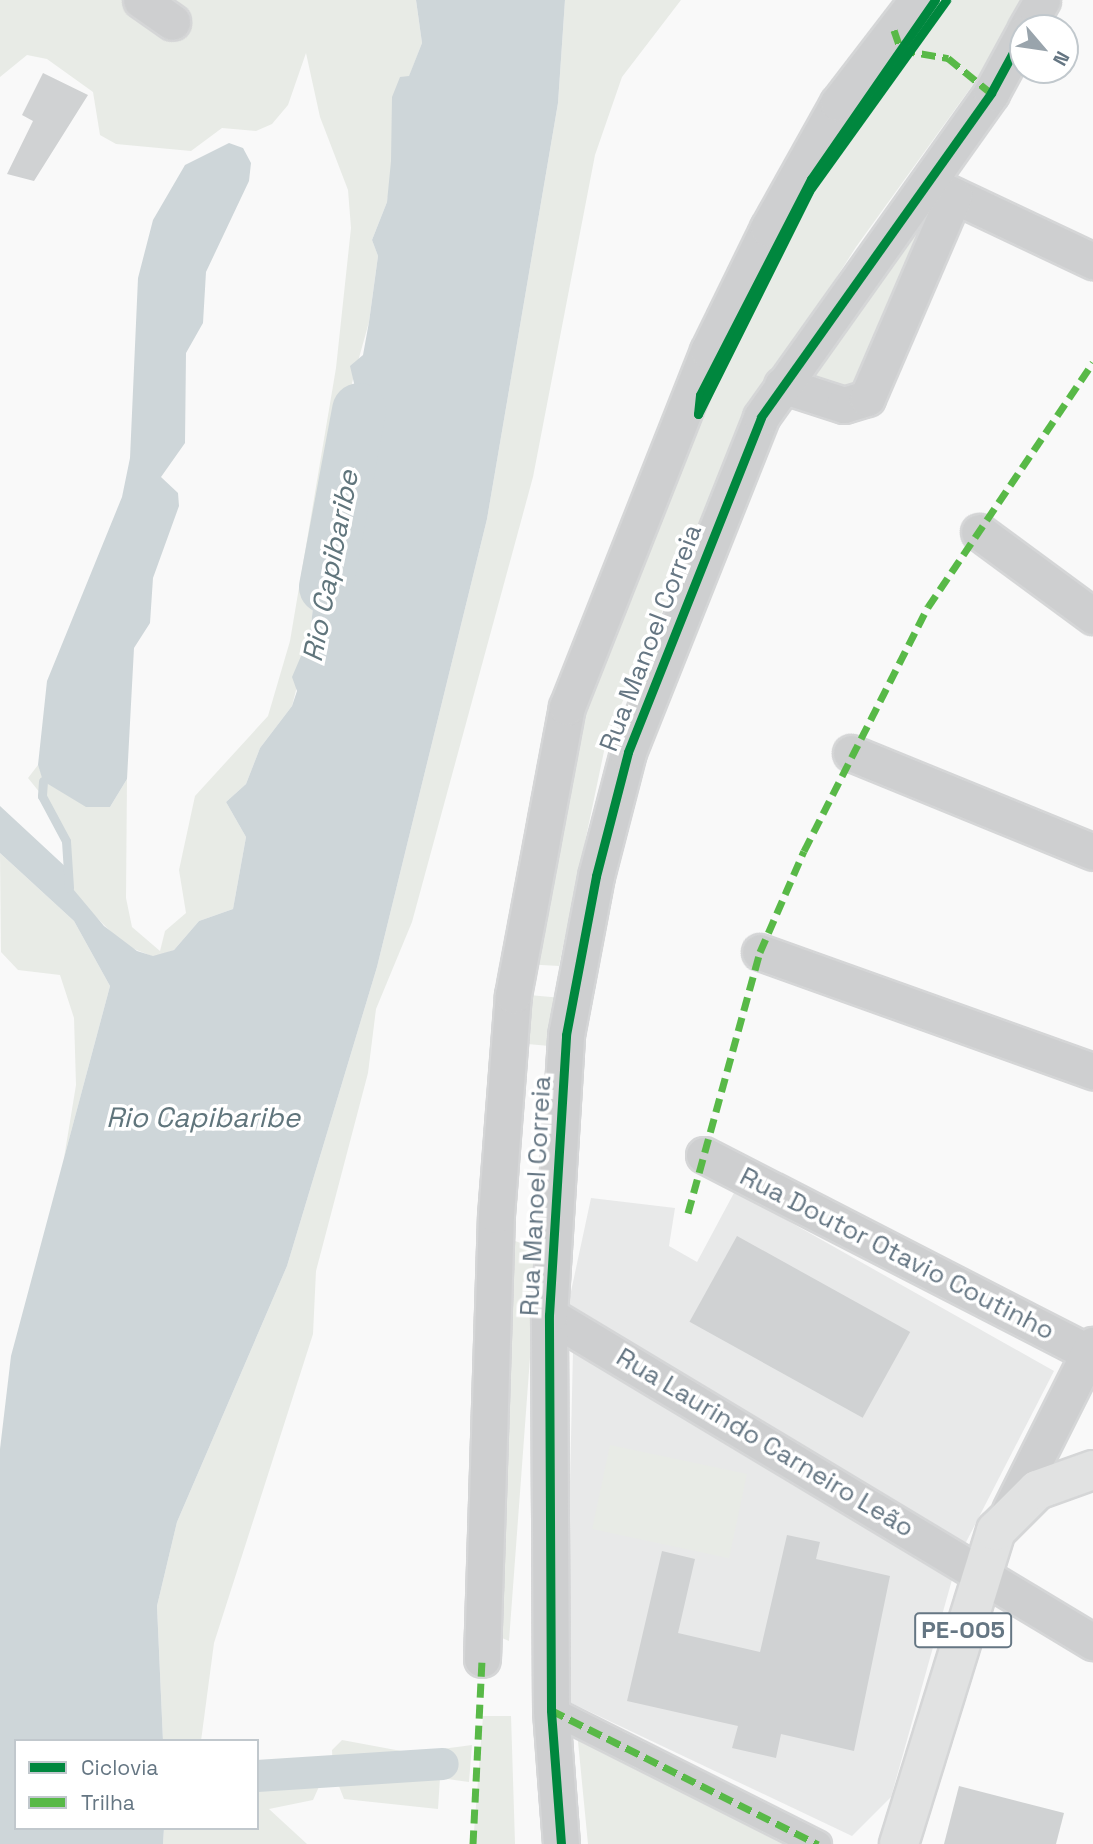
<!DOCTYPE html>
<meta charset="utf-8">
<style>
body{margin:0}
#map{position:relative;width:1093px;height:1844px;overflow:hidden;background:#f9f9f9;font-family:"Space Grotesk",sans-serif}
div>[style]{position:absolute}
.built>*{inset:0;background:#e8e9e9}
.green>*{inset:0;background:#e8ebe6;transform-origin:0 0}
.water>*{inset:0;background:#ced6d9}
.stream>*{height:9px;margin:-4.5px;padding:0 4.5px;transform-origin:4.5px;border-radius:4.5px;background:#ced6d9}
.canal>*{height:32px;margin:-16px;padding:0 16px;transform-origin:16px;border-radius:16px;background:#ced6d9}
.river>*{height:54px;margin:-27px;padding:0 27px;transform-origin:27px;border-radius:27px;background:#ced6d9}
.building>*{inset:0;background:#d0d2d3;transform-origin:0 0}
.roads{filter:drop-shadow(2px 0 #d5d6d7) drop-shadow(-2px 0 #d5d6d7) drop-shadow(0 2px #d5d6d7) drop-shadow(0 -2px #d5d6d7)}
.pedestrian>*{height:26px;margin:-13px;padding:0 13px;transform-origin:13px;border-radius:13px;background:#cecfd0}
.minor>*{height:35px;margin:-17.5px;padding:0 17.5px;transform-origin:17.5px;border-radius:17.5px;background:#cecfd0}
.primary>*{height:38px;margin:-19px;padding:0 19px;transform-origin:19px;border-radius:19px;background:#e1e2e2}
.quiet>*{height:7px;margin-top:-3.5px;transform-origin:0;background:repeating-linear-gradient(90deg,#58b947 0 14px,transparent 0 21px)}
.cycleway>*{height:9px;margin:-4.5px;padding:0 4.5px;transform-origin:4.5px;border-radius:4.5px;background:#00873e}
span{translate:-50% -50%;white-space:nowrap;text-align:center;line-height:1.15;-webkit-text-stroke:7px #fff;paint-order:stroke}
.shield-label span{padding:2px 5px;background:#fff;border:2px solid;border-radius:5px;-webkit-text-stroke-width:0}
.shield-label{font-size:24px;color:#657683;font-weight:700}
.street-label{font-size:26px;color:#657683}
.water-label{font-size:28px;color:#60757c;font-style:italic}
.legend{position:absolute;left:14px;top:1739px;width:245px;height:91px;box-sizing:border-box;background:#fff;border:2px solid #c1c8cd;margin:0;padding:9px 12px;list-style:none;font-size:21px;color:#657683}
.legend li{display:flex;align-items:center;gap:14px;height:35px}
.legend b{width:35px;border:2px solid #c1c8cd}
.north{position:absolute;left:1009px;top:14px;width:70px;height:70px;box-sizing:border-box;background:#fff;border:2px solid #c1c8cd;border-radius:50%;rotate:119deg;font-size:19px;font-weight:700;line-height:28px;text-align:center;color:#657683}
.north::after{content:'';display:block;margin:auto;width:24px;height:32px;background:#99a4ac;clip-path:polygon(50% 0,100% 100%,50% 72%,0 100%)}
</style>
<div id="map">
<div class="built">
<i style="clip-path:polygon(735px 1191px,1054px 1371px,962px 1550px,566px 1315px,591px 1198px,675px 1208px,669px 1246px,697px 1262px)"></i>
<i style="clip-path:polygon(573px 1351px,955px 1569px,891px 1797px,852px 1836px,565px 1700px)"></i>
</div>
<div class="green">
<i style="clip-path:polygon(0 0,416px 0,422px 43px,409px 77px,387px 202px,372px 240px,378px 256px,369px 322px,352px 383px,357px 396px,349px 430px,342px 428px,341px 474px,352px 507px,332px 516px,320px 546px,310px 635px,292px 706px,260px 748px,246px 784px,226px 802px,246px 837px,233px 909px,199px 921px,174px 950px,154px 957px,124px 945px,82px 903px,68px 882px,66px 841px,53px 809px,28px 778px,38px 765px,44px 781px,87px 807px,110px 807px,127px 779px,126px 898px,132px 927px,160px 951px,165px 931px,186px 913px,179px 870px,195px 796px,268px 716px,290px 641px,336px 368px,351px 228px,348px 190px,320px 117px,306px 53px,288px 105px,272px 124px,256px 131px,222px 128px,191px 151px,116px 144px,100px 135px,93px 92px,47px 59px,27px 55px,0 77px)"></i>
<i style="clip-path:polygon(565px 0,681px 0,622px 77px,595px 155px,533px 477px,412px 922px,376px 1009px,368px 1073px,316px 1271px,313px 1334px,214px 1643px,201px 1741px,163px 1741px,157px 1606px,177px 1522px,287px 1266px,377px 967px,487px 519px,558px 103px)"></i>
<i style="clip-path:polygon(925px 0,1022px 0,977px 79px,856px 247px,749px 414px,607px 737px,559px 966px,524px 964px,574px 712px,696px 390px,839px 114px)"></i>
<i style="clip-path:polygon(917px 233px,926px 234px,856px 395px,804px 385px,809px 360px)"></i>
<i style="clip-path:polygon(0 853px,74px 921px,110px 986px,64px 1158px,76px 1085px,74px 1018px,60px 975px,18px 970px,1px 952px)"></i>
<i style="left:518px;top:994px;width:36px;height:49px;rotate:5deg"></i>
<i style="clip-path:polygon(515px 1241px,535px 1248px,535px 1290px,509px 1641px,495px 1635px,507px 1247px)"></i>
<i style="left:610px;top:1445px;width:140px;height:86px;rotate:12deg"></i>
<i style="clip-path:polygon(483px 1716px,511px 1716px,515px 1844px,473px 1844px)"></i>
<i style="clip-path:polygon(576px 1721px,818px 1844px,588px 1844px)"></i>
<i style="clip-path:polygon(342px 1740px,412px 1753px,472px 1745px,469px 1782px,440px 1778px,438px 1809px,344px 1799px,333px 1771px,332px 1750px)"></i>
<i style="clip-path:polygon(257px 1762px,326px 1771px,313px 1800px,269px 1809px,307px 1844px,163px 1844px,164px 1828px,257px 1828px)"></i>
</div>
<div class="water">
<i style="clip-path:polygon(416px 0,565px 0,558px 103px,487px 519px,377px 967px,287px 1266px,177px 1522px,157px 1606px,163px 1741px,16px 1741px,16px 1828px,164px 1828px,163px 1844px,0 1844px,0 1449px,11px 1356px,110px 986px,74px 921px,0 853px,0 806px,69px 870px,68px 883px,104px 926px,137px 951px,153px 956px,174px 950px,199px 921px,233px 909px,246px 837px,226px 802px,246px 784px,260px 748px,292px 706px,297px 691px,292px 677px,310px 635px,322px 524px,352px 507px,334px 451px,341px 428px,349px 429px,357px 396px,350px 366px,363px 355px,369px 322px,378px 256px,372px 240px,387px 202px,391px 161px,392px 97px,400px 77px,409px 76px,422px 43px)"></i>
<i style="clip-path:polygon(229px 143px,243px 148px,251px 163px,249px 181px,206px 272px,203px 323px,186px 353px,185px 443px,161px 477px,178px 493px,179px 506px,153px 578px,150px 623px,134px 648px,127px 779px,110px 807px,86px 807px,43px 781px,38px 765px,47px 681px,122px 497px,130px 458px,138px 278px,153px 220px,185px 165px)"></i>
</div>
<div class="stream">
<i style="left:43px;top:781px;width:15px;rotate:94deg"></i>
<i style="left:42px;top:796px;width:51px;rotate:61.9deg"></i>
<i style="left:66px;top:841px;width:47px;rotate:86.3deg"></i>
</div>
<div class="canal">
<i style="left:257px;top:1776px;width:186px;rotate:-3.7deg"></i>
</div>
<div class="river">
<i style="left:326px;top:587px;width:180px;rotate:-79.4deg"></i>
</div>
<div class="building">
<i style="clip-path:polygon(43px 73px,88px 95px,34px 181px,7px 174px,33px 121px,22px 115px)"></i>
<i style="left:737px;top:1236px;width:198px;height:98px;rotate:29deg"></i>
<i style="clip-path:polygon(787px 1535px,820px 1542px,816px 1559px,890px 1576px,854px 1751px,781px 1734px,776px 1758px,732px 1748px,738px 1726px,627px 1701px,662px 1551px,695px 1559px,678px 1633px,760px 1652px)"></i>
<i style="clip-path:polygon(959px 1786px,1064px 1813px,1056px 1844px,944px 1844px)"></i>
</div>
<div class="roads">
<div class="pedestrian">
<i style="left:551px;top:1710px;width:299px;rotate:26.7deg"></i>
</div>
<div class="minor">
<i style="left:141px;top:0;width:38px;rotate:35deg"></i>
<i style="left:1026px;top:28px;width:32px;rotate:-60deg"></i>
<i style="left:934px;top:186px;width:176px;rotate:25.3deg"></i>
<i style="left:782px;top:385px;width:65px;rotate:17.9deg"></i>
<i style="left:844px;top:405px;width:24px;rotate:-17deg"></i>
<i style="left:867px;top:398px;width:220px;rotate:-66.7deg"></i>
<i style="left:979px;top:532px;width:142px;rotate:36.4deg"></i>
<i style="left:851px;top:753px;width:261px;rotate:22.2deg"></i>
<i style="left:760px;top:952px;width:354px;rotate:19.7deg"></i>
<i style="left:704px;top:1155px;width:433px;rotate:27.2deg"></i>
<i style="left:549px;top:1315px;width:635px;rotate:31.01deg"></i>
<i style="left:1010px;top:1510px;width:185px;rotate:-63.3deg"></i>
<i style="left:482px;top:1659px;width:444px;rotate:-88.2deg"></i>
<i style="left:496px;top:1215px;width:221px;rotate:-85.6deg"></i>
<i style="left:513px;top:995px;width:293px;rotate:-79.4deg"></i>
<i style="left:567px;top:707px;width:383px;rotate:-68.4deg"></i>
<i style="left:708px;top:351px;width:137px;rotate:-64deg"></i>
<i style="left:768px;top:228px;width:143px;rotate:-60.8deg"></i>
<i style="left:838px;top:103px;width:130px;rotate:-52.5deg"></i>
<i style="left:561px;top:1844px;width:134px;rotate:-94.3deg"></i>
<i style="left:551px;top:1710px;width:395px;rotate:-90.3deg"></i>
<i style="left:549px;top:1315px;width:281px;rotate:-86.5deg"></i>
<i style="left:566px;top:1035px;width:162px;rotate:-79.3deg"></i>
<i style="left:596px;top:876px;width:128px;rotate:-75.5deg"></i>
<i style="left:628px;top:752px;width:360px;rotate:-68.3deg"></i>
<i style="left:761px;top:417px;width:397px;rotate:-54.6deg"></i>
<i style="left:991px;top:93px;width:67px;rotate:-61.5deg"></i>
</div>
<div class="primary">
<i style="left:899px;top:1844px;width:328px;rotate:-72.8deg"></i>
<i style="left:996px;top:1531px;width:58px;rotate:-45deg"></i>
<i style="left:1037px;top:1490px;width:59px;rotate:-19.7deg"></i>
</div>
</div>
<div class="quiet">
<i style="left:894px;top:30px;width:21px;rotate:71deg"></i>
<i style="left:901px;top:50px;width:48px;rotate:9.7deg"></i>
<i style="left:948px;top:58px;width:55px;rotate:39.1deg"></i>
<i style="left:688px;top:1213px;width:271px;rotate:-74.6deg"></i>
<i style="left:760px;top:952px;width:110px;rotate:-66.5deg"></i>
<i style="left:804px;top:851px;width:274px;rotate:-63.1deg"></i>
<i style="left:928px;top:607px;width:295px;rotate:-56deg"></i>
<i style="left:551px;top:1710px;width:299px;rotate:26.7deg"></i>
<i style="left:473px;top:1844px;width:185px;rotate:-87.2deg"></i>
</div>
<div class="cycleway">
<i style="left:935px;top:0;width:218px;rotate:124.7deg"></i>
<i style="left:811px;top:179px;width:243px;rotate:117.2deg"></i>
<i style="left:700px;top:395px;width:19px;rotate:96deg"></i>
<i style="left:698px;top:414px;width:249px;rotate:-63.5deg"></i>
<i style="left:809px;top:191px;width:235px;rotate:-54.3deg"></i>
<i style="left:561px;top:1844px;width:134px;rotate:-94.3deg"></i>
<i style="left:551px;top:1710px;width:395px;rotate:-90.3deg"></i>
<i style="left:549px;top:1315px;width:281px;rotate:-86.5deg"></i>
<i style="left:566px;top:1035px;width:162px;rotate:-79.3deg"></i>
<i style="left:596px;top:876px;width:128px;rotate:-75.5deg"></i>
<i style="left:628px;top:752px;width:360px;rotate:-68.3deg"></i>
<i style="left:761px;top:417px;width:397px;rotate:-54.6deg"></i>
<i style="left:991px;top:93px;width:67px;rotate:-61.5deg"></i>
</div>
<div class="shield-label">
<span style="left:963px;top:1630px">PE-005</span>
</div>
<div class="street-label">
<span style="left:651px;top:638px;rotate:-69deg">Rua Manoel Correia</span>
<span style="left:536px;top:1196px;rotate:-87deg">Rua Manoel Correia</span>
<span style="left:897px;top:1254px;rotate:27deg">Rua Doutor Otavio Coutinho</span>
<span style="left:765px;top:1443px;rotate:31deg">Rua Laurindo Carneiro Leão</span>
</div>
<div class="water-label">
<span style="left:330px;top:566px;rotate:-79deg">Rio Capibaribe</span>
<span style="left:203px;top:1117px">Rio Capibaribe</span>
</div>
<ul class="legend">
<li><b style="height:9px;background:#00873e"></b>Ciclovia</li>
<li><b style="height:9px;background:#58b947"></b>Trilha</li>
</ul>
<div class="north">N</div>
</div>
